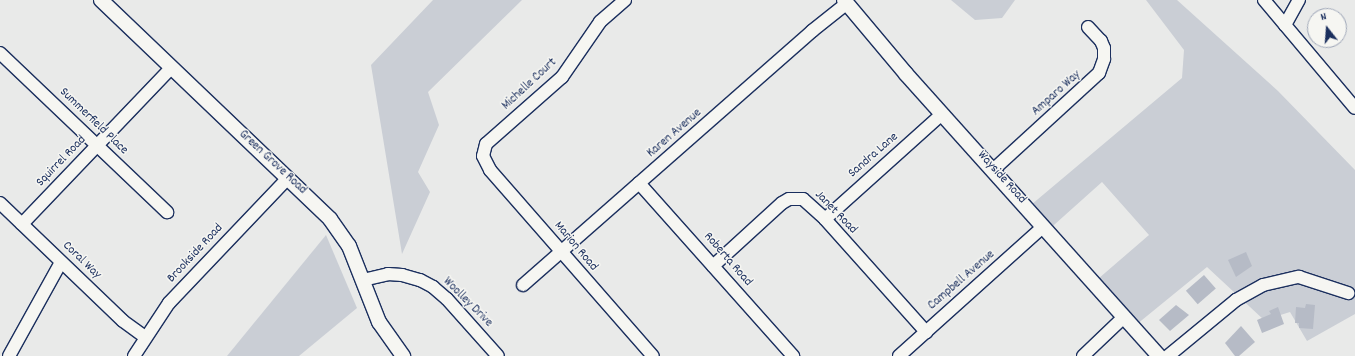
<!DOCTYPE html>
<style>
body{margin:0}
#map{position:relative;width:1355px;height:356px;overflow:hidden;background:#e9eae9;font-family:Dekko,sans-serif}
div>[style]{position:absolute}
.green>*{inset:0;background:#caced5}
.building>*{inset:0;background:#b6bbc6;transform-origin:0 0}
.roads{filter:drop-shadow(1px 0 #1b2f5e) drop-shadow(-1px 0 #1b2f5e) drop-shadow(0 1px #1b2f5e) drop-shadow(0 -1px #1b2f5e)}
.minor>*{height:12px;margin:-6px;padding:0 6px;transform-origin:6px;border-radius:6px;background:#f6f6f2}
.tertiary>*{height:14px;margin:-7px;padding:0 7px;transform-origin:7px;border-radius:7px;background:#f6f6f2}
span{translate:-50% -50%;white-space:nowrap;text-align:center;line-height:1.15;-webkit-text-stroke:3px #f6f6f2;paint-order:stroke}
.street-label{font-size:13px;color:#1b2f5e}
.north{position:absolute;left:1307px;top:8px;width:40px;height:40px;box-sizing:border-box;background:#f6f6f2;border:1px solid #9ea6b7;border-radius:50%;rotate:343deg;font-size:11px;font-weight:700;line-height:16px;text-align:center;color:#1b2f5e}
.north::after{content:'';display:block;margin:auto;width:14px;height:18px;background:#1b2f5e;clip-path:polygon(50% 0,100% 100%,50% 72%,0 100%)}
</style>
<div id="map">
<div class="green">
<i style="clip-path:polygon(433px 0,522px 0,428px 92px,439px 125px,418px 172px,430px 192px,402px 254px,371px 65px)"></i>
<i style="clip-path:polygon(951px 0,1015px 0,1002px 18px,975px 20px)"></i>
<i style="clip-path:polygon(1146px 0,1177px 0,1278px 91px,1355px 170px,1355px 314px,1307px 341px,1290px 312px,1264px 320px,1207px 267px,1131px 329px,1091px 285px,1149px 235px,1102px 182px,1045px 233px,1025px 210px,1182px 78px,1184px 50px)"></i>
<i style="clip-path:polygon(326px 235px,357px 308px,299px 356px,227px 356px)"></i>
</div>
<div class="building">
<i style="clip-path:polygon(1246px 252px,1252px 266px,1236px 277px,1228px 260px)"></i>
<i style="left:1204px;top:275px;width:18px;height:24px;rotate:49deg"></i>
<i style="clip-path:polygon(1306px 304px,1315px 305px,1313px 329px,1299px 328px,1299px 323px,1295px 323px,1296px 307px,1305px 308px)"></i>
<i style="clip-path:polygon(1176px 305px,1189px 315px,1170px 331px,1159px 320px)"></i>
<i style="clip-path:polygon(1278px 307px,1284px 324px,1262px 333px,1257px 320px,1271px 314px,1269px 311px)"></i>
<i style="clip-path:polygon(1241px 326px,1255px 342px,1239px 356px,1235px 356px,1225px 343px)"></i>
</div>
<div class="roads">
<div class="minor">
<i style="left:625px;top:0;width:33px;rotate:139deg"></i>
<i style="left:600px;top:22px;width:67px;rotate:124.6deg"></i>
<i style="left:562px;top:77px;width:101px;rotate:138.6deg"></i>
<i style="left:486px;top:144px;width:12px;rotate:104deg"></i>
<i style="left:483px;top:156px;width:16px;rotate:63deg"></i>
<i style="left:490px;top:170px;width:247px;rotate:48.8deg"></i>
<i style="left:1264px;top:0;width:141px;rotate:49.9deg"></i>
<i style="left:1285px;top:25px;width:29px;rotate:-61deg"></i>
<i style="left:0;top:53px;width:231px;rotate:43.6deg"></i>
<i style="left:993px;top:170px;width:144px;rotate:-42.5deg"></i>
<i style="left:1099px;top:73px;width:15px;rotate:-70deg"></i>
<i style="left:1104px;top:59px;width:11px;rotate:-90deg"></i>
<i style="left:1104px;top:48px;width:8px;rotate:-113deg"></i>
<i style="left:1101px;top:41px;width:19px;rotate:-133deg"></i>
<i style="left:639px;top:183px;width:232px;rotate:48.3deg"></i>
<i style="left:0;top:203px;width:170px;rotate:43.8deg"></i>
<i style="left:123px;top:321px;width:27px;rotate:36deg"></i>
<i style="left:825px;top:219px;width:157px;rotate:-41.9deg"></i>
<i style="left:22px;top:224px;width:217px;rotate:-46.3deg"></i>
<i style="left:713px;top:266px;width:93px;rotate:-42.4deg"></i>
<i style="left:782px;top:203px;width:8px;rotate:-30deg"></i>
<i style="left:789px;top:199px;width:14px"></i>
<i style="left:803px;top:199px;width:30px;rotate:42deg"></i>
<i style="left:825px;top:219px;width:152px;rotate:48.2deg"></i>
<i style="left:363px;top:280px;width:26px;rotate:-13deg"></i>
<i style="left:388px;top:274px;width:14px;rotate:4deg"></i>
<i style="left:402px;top:275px;width:19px;rotate:16deg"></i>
<i style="left:420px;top:280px;width:15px;rotate:28deg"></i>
<i style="left:433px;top:287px;width:18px;rotate:41deg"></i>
<i style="left:447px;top:299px;width:76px;rotate:48.2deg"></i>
<i style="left:523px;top:285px;width:385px;rotate:-41.3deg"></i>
<i style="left:812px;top:31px;width:43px;rotate:-38.5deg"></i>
<i style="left:9px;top:356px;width:107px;rotate:-61deg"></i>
<i style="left:134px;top:356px;width:64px;rotate:-56.6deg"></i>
<i style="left:169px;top:303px;width:173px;rotate:-46.4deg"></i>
<i style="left:899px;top:356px;width:193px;rotate:-41.9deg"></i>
<i style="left:1083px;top:356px;width:57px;rotate:-43.6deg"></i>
<i style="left:1168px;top:356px;width:88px;rotate:-39.5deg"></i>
<i style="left:1236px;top:300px;width:31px;rotate:-29deg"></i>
<i style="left:1263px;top:285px;width:37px;rotate:-13deg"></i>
<i style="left:1299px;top:277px;width:52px;rotate:18.1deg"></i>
</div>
<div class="tertiary">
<i style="left:101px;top:0;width:317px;rotate:43.7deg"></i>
<i style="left:330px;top:219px;width:33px;rotate:55deg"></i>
<i style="left:349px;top:246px;width:82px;rotate:68.5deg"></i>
<i style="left:379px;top:322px;width:42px;rotate:54.8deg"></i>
<i style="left:844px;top:0;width:97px;rotate:50deg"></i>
<i style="left:906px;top:74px;width:379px;rotate:48.1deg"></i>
</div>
</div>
<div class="street-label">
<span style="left:530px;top:85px;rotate:-43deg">Michelle Court</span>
<span style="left:1057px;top:94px;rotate:-42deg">Amparo Way</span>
<span style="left:93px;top:122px;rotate:44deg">Summerfield Place</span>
<span style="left:675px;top:134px;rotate:-41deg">Karen Avenue</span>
<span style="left:874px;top:156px;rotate:-41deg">Sandra Lane</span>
<span style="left:62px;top:162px;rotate:-46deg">Squirrel Road</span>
<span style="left:272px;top:163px;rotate:43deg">Green Grove Road</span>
<span style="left:1001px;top:178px;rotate:48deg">Wayside Road</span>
<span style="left:835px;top:213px;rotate:46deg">Janet Road</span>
<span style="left:575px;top:247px;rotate:50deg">Marion Road</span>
<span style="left:196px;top:254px;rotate:-47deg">Brookside Road</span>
<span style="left:727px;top:260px;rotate:49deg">Roberta Road</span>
<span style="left:81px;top:261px;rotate:44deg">Coral Way</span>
<span style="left:962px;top:281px;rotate:-41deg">Campbell Avenue</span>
<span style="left:467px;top:303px;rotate:45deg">Woolley Drive</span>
</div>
<div class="north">N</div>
</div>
